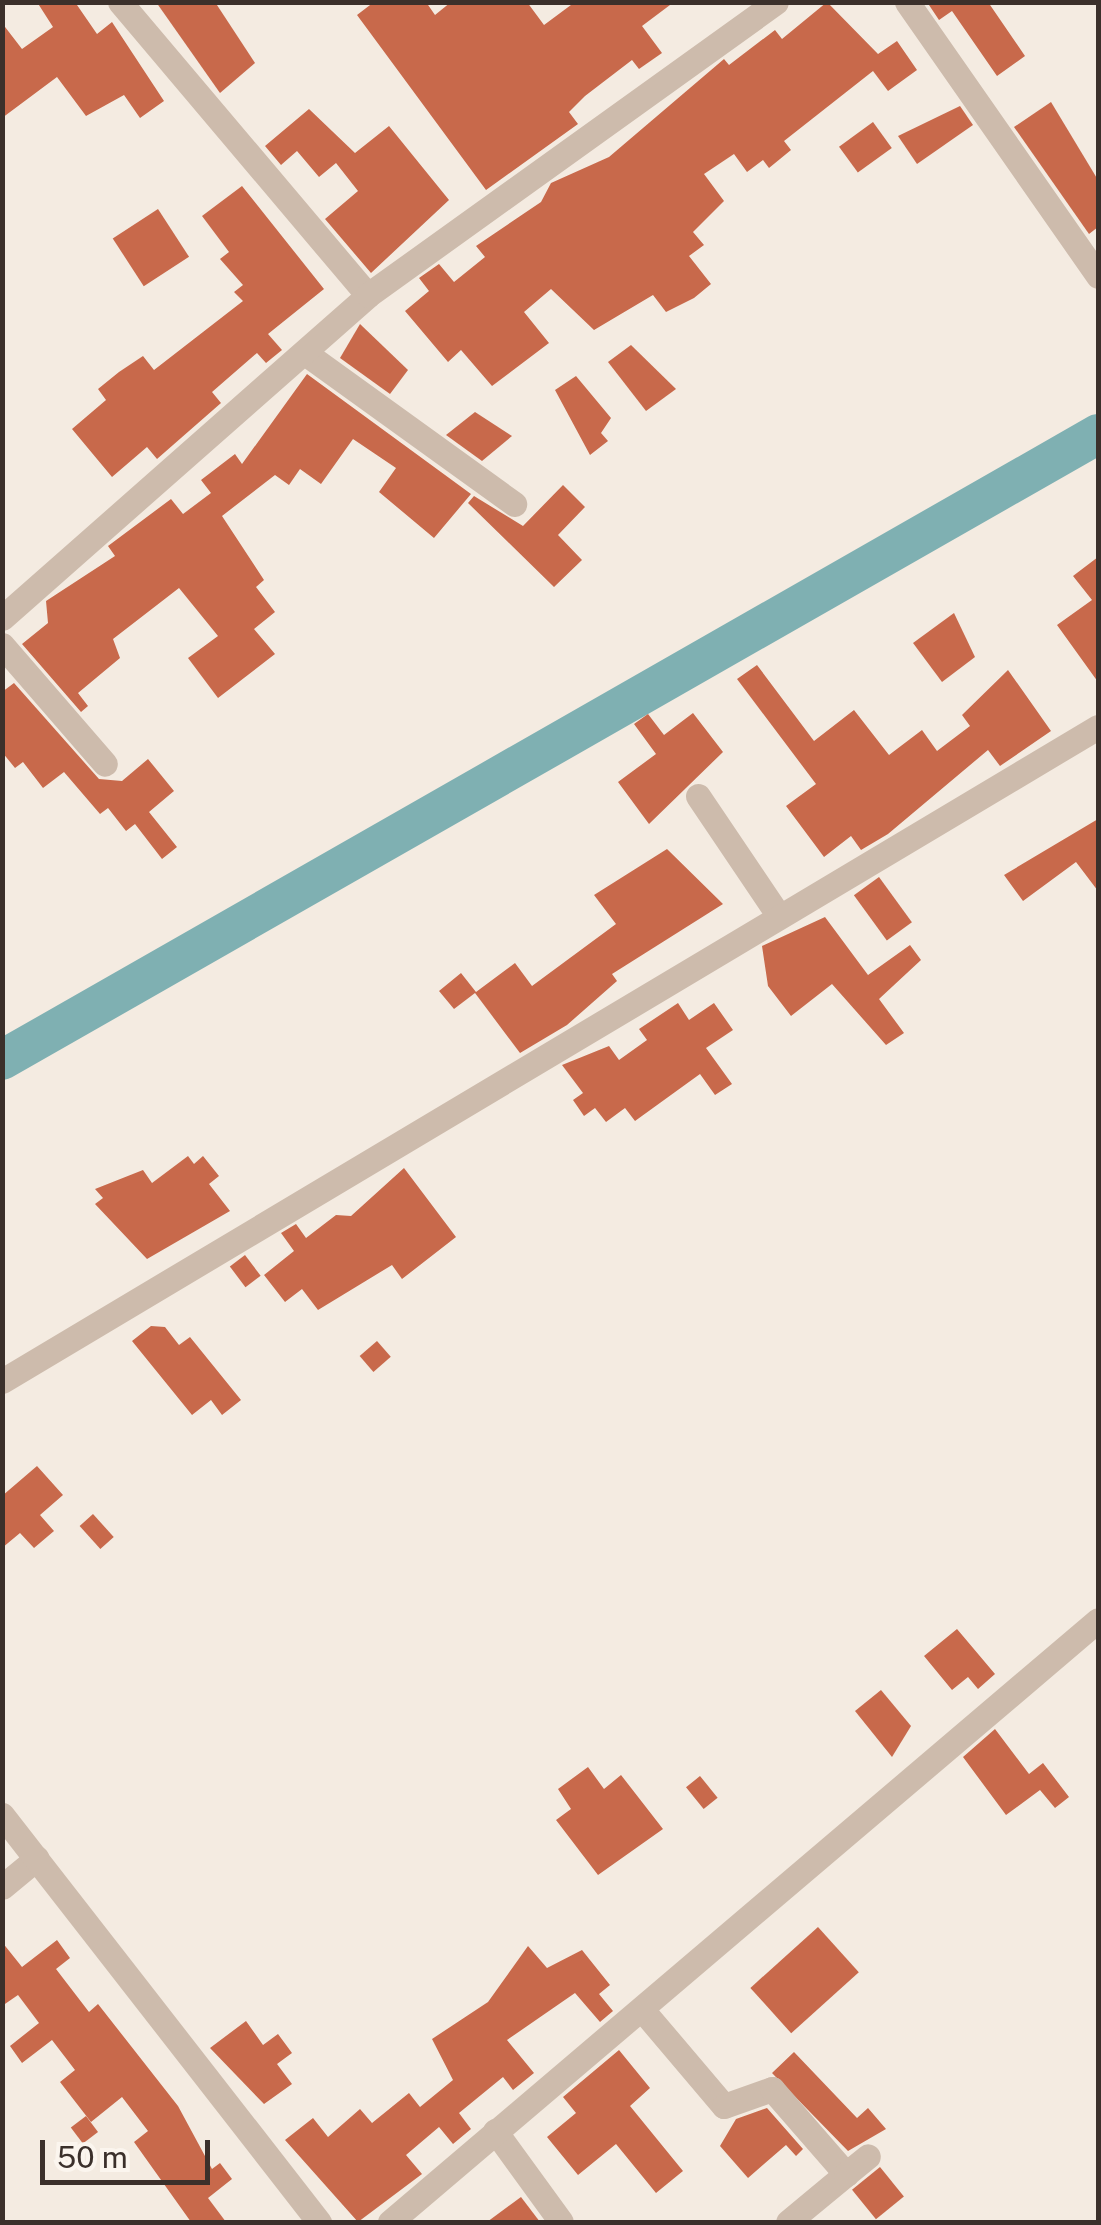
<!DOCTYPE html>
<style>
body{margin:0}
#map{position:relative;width:1101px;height:2225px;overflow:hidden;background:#f4ebe1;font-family:"Public Sans",sans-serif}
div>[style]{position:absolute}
.river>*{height:40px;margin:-20px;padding:0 20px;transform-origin:20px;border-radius:20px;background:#7fb0b2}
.building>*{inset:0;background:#c8694b;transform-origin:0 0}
.minor>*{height:25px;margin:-12.5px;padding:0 12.5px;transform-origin:12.5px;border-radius:12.5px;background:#cdbbac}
.tertiary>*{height:25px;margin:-12.5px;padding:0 12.5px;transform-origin:12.5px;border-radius:12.5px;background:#cdbbac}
span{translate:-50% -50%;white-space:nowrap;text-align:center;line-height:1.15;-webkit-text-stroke:8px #fbf5ee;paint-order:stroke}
.frame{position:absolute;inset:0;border:5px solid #3b302b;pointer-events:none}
.scale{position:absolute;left:40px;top:2140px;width:170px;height:45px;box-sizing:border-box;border:5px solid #3b302b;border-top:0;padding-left:12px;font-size:30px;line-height:35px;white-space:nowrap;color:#3b302b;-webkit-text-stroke:8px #fbf5ee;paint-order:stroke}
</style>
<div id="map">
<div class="river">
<i style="left:2px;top:1060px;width:1262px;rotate:-29.73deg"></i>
</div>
<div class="building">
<i style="clip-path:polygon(37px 2px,77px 5px,97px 34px,112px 22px,164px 101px,140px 118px,124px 95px,86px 116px,57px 77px,2px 118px,2px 23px,22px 49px,53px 27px)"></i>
<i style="clip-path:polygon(156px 2px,215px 2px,255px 63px,220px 93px)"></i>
<i style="clip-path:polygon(374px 2px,426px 2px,435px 15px,451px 2px,527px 2px,544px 25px,575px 2px,674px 2px,642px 26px,662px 53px,639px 69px,632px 60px,585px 96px,569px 112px,578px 124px,486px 190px,357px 15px)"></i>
<i style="clip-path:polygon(827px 2px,878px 54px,897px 41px,917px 70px,888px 91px,873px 71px,784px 141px,791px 150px,769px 168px,763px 160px,747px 172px,734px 154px,704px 174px,724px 201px,693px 232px,704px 245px,689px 256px,711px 284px,694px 298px,666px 312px,653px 295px,594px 330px,551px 289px,524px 312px,549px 343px,492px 386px,461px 350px,448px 362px,405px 311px,429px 291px,419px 278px,439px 264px,454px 282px,485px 257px,476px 246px,541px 202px,551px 183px,609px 157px,724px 59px,729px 65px,775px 30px,782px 39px)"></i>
<i style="clip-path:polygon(927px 2px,988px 2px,1025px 56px,997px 76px,952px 11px,939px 20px)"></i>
<i style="clip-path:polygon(1051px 102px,1098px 180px,1098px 227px,1089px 234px,1014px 127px)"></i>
<i style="clip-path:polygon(960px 106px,973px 125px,917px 164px,898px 136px)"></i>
<i style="clip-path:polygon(309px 109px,355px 153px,389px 126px,449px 200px,371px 273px,325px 219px,358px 191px,336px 163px,319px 177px,297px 151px,281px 165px,265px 146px)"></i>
<i style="left:873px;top:122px;width:32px;height:42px;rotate:54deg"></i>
<i style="clip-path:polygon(242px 186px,324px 289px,268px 334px,282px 350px,266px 363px,257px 353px,212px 392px,221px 403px,157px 459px,147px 447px,112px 477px,72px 429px,106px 400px,98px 389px,119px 372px,143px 356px,154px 370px,243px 301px,234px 292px,243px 285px,220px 259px,229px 252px,202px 216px)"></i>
<i style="left:158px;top:209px;width:57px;height:54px;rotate:57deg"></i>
<i style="clip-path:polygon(360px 324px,408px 370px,390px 394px,340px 358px)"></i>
<i style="clip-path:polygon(631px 345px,676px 389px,646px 411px,608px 362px)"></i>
<i style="clip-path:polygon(307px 374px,471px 494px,434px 538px,379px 492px,396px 468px,353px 439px,321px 484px,300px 469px,289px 485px,275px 475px,222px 516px,264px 580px,256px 587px,275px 612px,254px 629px,275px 654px,218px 698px,188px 658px,218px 636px,179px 588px,113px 639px,120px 658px,78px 693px,88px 706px,81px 712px,22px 644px,48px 623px,46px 601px,115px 556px,108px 546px,171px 499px,183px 514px,211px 493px,201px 480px,235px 454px,242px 464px)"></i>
<i style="clip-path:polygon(576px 376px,611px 418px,601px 433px,608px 441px,590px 455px,555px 390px)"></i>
<i style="clip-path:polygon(475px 412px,512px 436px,482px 461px,446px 435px)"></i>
<i style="clip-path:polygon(563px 485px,585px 507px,558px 535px,582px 560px,554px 587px,468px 503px,474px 496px,523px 526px)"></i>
<i style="clip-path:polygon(1098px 557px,1098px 682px,1057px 625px,1092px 600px,1073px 576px)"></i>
<i style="clip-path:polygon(954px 613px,975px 657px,942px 682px,913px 643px)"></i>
<i style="clip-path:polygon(757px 665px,814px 741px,854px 710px,889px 755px,922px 730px,937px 751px,970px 726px,962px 715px,1008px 670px,1051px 731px,1000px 766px,988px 750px,888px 834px,861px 850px,851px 836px,824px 857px,786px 806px,816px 784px,737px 679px)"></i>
<i style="clip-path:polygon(14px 683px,99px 779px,122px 781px,148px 759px,174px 791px,149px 812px,177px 847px,162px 859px,135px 824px,126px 831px,108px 808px,100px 814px,64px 772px,43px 788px,23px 762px,15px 768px,2px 752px,2px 692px)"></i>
<i style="clip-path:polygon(693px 713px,723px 752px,649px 824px,618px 782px,656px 754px,634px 724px,648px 714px,664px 735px)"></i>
<i style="clip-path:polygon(1098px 819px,1098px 891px,1076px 862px,1023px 901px,1004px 875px)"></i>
<i style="clip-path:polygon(667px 849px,723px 904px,612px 974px,617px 981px,567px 1025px,520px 1053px,475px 993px,454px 1009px,439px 991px,461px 973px,476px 992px,515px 963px,532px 986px,616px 924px,594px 895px)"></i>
<i style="left:879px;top:877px;width:56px;height:31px;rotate:54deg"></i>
<i style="clip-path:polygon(825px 917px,868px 975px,910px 945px,921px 960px,879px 999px,904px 1033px,886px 1045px,832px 984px,791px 1016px,768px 986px,762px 946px)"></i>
<i style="clip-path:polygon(678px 1003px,689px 1020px,714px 1003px,733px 1030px,706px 1048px,732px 1084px,715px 1095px,700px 1074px,635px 1121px,625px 1108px,606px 1122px,595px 1108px,584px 1116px,573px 1100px,583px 1093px,562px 1065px,609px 1046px,619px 1060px,647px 1040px,639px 1029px)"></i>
<i style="clip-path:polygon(188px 1156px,194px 1164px,203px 1156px,219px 1176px,209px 1184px,230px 1211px,147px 1259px,95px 1204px,103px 1198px,95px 1189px,143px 1170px,152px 1183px)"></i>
<i style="clip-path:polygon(404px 1168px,456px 1237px,402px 1279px,392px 1265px,318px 1310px,302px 1289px,285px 1302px,264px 1275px,294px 1251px,281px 1233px,296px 1224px,306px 1238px,336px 1215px,351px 1216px)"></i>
<i style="left:245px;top:1255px;width:26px;height:19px;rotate:53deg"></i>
<i style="clip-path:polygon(151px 1326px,165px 1327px,179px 1345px,190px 1337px,241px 1400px,222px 1415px,211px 1400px,192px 1415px,132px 1341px)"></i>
<i style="left:377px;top:1341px;width:21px;height:23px;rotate:49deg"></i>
<i style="clip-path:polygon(37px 1466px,63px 1495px,40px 1515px,54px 1531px,34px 1548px,20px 1533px,2px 1548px,2px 1496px)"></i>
<i style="left:93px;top:1514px;width:31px;height:18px;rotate:48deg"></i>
<i style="clip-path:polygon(957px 1629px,995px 1674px,978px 1689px,968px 1677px,952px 1690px,924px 1656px)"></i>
<i style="clip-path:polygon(881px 1690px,911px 1726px,892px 1757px,855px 1711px)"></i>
<i style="clip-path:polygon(995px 1729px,1029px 1774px,1043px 1763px,1069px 1797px,1055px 1808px,1040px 1790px,1006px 1815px,963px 1757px)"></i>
<i style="clip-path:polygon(588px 1767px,604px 1789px,621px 1775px,663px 1829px,598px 1875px,556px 1820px,571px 1809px,558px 1789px)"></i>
<i style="left:700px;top:1776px;width:28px;height:18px;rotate:51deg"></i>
<i style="left:818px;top:1927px;width:61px;height:91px;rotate:48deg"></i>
<i style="clip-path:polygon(57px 1940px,70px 1958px,56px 1969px,89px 2012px,98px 2004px,178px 2106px,212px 2169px,220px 2163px,232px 2179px,208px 2198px,226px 2222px,191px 2222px,134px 2142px,148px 2131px,122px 2097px,91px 2122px,60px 2082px,75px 2070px,52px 2040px,22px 2063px,10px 2046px,39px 2023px,18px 1995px,2px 2006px,2px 1942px,22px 1967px)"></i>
<i style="clip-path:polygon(528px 1946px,547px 1968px,582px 1950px,610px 1985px,599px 1994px,613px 2011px,600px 2022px,575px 1993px,507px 2040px,534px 2073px,513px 2090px,503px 2077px,459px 2113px,471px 2129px,453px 2144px,439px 2127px,406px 2155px,422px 2174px,358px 2222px,285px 2140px,313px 2118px,328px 2137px,360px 2109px,372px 2123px,409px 2093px,420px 2107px,453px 2080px,432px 2039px,488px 2002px)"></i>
<i style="clip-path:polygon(246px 2021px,263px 2045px,278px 2034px,292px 2053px,277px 2064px,292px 2084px,264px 2104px,210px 2048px)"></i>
<i style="clip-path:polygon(619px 2050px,650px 2088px,630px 2106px,683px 2171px,656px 2193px,616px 2144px,578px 2175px,547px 2137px,576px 2113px,563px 2097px)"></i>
<i style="clip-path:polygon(794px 2052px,857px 2118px,868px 2108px,886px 2129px,848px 2151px,772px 2073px)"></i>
<i style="clip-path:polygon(767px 2108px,803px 2149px,796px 2156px,786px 2145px,748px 2178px,720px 2146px,736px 2119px)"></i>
<i style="left:86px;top:2116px;width:20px;height:19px;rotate:53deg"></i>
<i style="left:880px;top:2167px;width:38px;height:36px;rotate:51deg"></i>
<i style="clip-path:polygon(521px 2197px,540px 2222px,487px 2222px)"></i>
</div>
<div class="minor">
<i style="left:120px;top:2px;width:384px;rotate:49.8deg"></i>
<i style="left:907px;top:2px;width:334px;rotate:55.1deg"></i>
<i style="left:305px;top:353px;width:258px;rotate:35.8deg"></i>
<i style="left:2px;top:645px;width:157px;rotate:49.1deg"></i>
<i style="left:698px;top:796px;width:145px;rotate:56deg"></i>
<i style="left:2px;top:1381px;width:1276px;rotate:-30.83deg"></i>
<i style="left:2px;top:1887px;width:45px;rotate:-39.6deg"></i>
<i style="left:645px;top:2013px;width:122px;rotate:49.7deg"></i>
<i style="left:724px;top:2106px;width:51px;rotate:-19.5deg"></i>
<i style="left:772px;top:2089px;width:113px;rotate:49deg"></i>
<i style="left:846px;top:2174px;width:75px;rotate:140.4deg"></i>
<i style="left:495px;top:2131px;width:112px;rotate:54deg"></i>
<i style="left:846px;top:2174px;width:28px;rotate:-39deg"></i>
<i style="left:390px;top:2222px;width:929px;rotate:-40.37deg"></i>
</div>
<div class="tertiary">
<i style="left:2px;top:618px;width:488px;rotate:-41.4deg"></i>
<i style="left:368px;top:295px;width:502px;rotate:-35.68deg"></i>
<i style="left:2px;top:1815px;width:516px;rotate:52.09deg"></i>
</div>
<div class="frame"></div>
<div class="scale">50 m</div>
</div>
